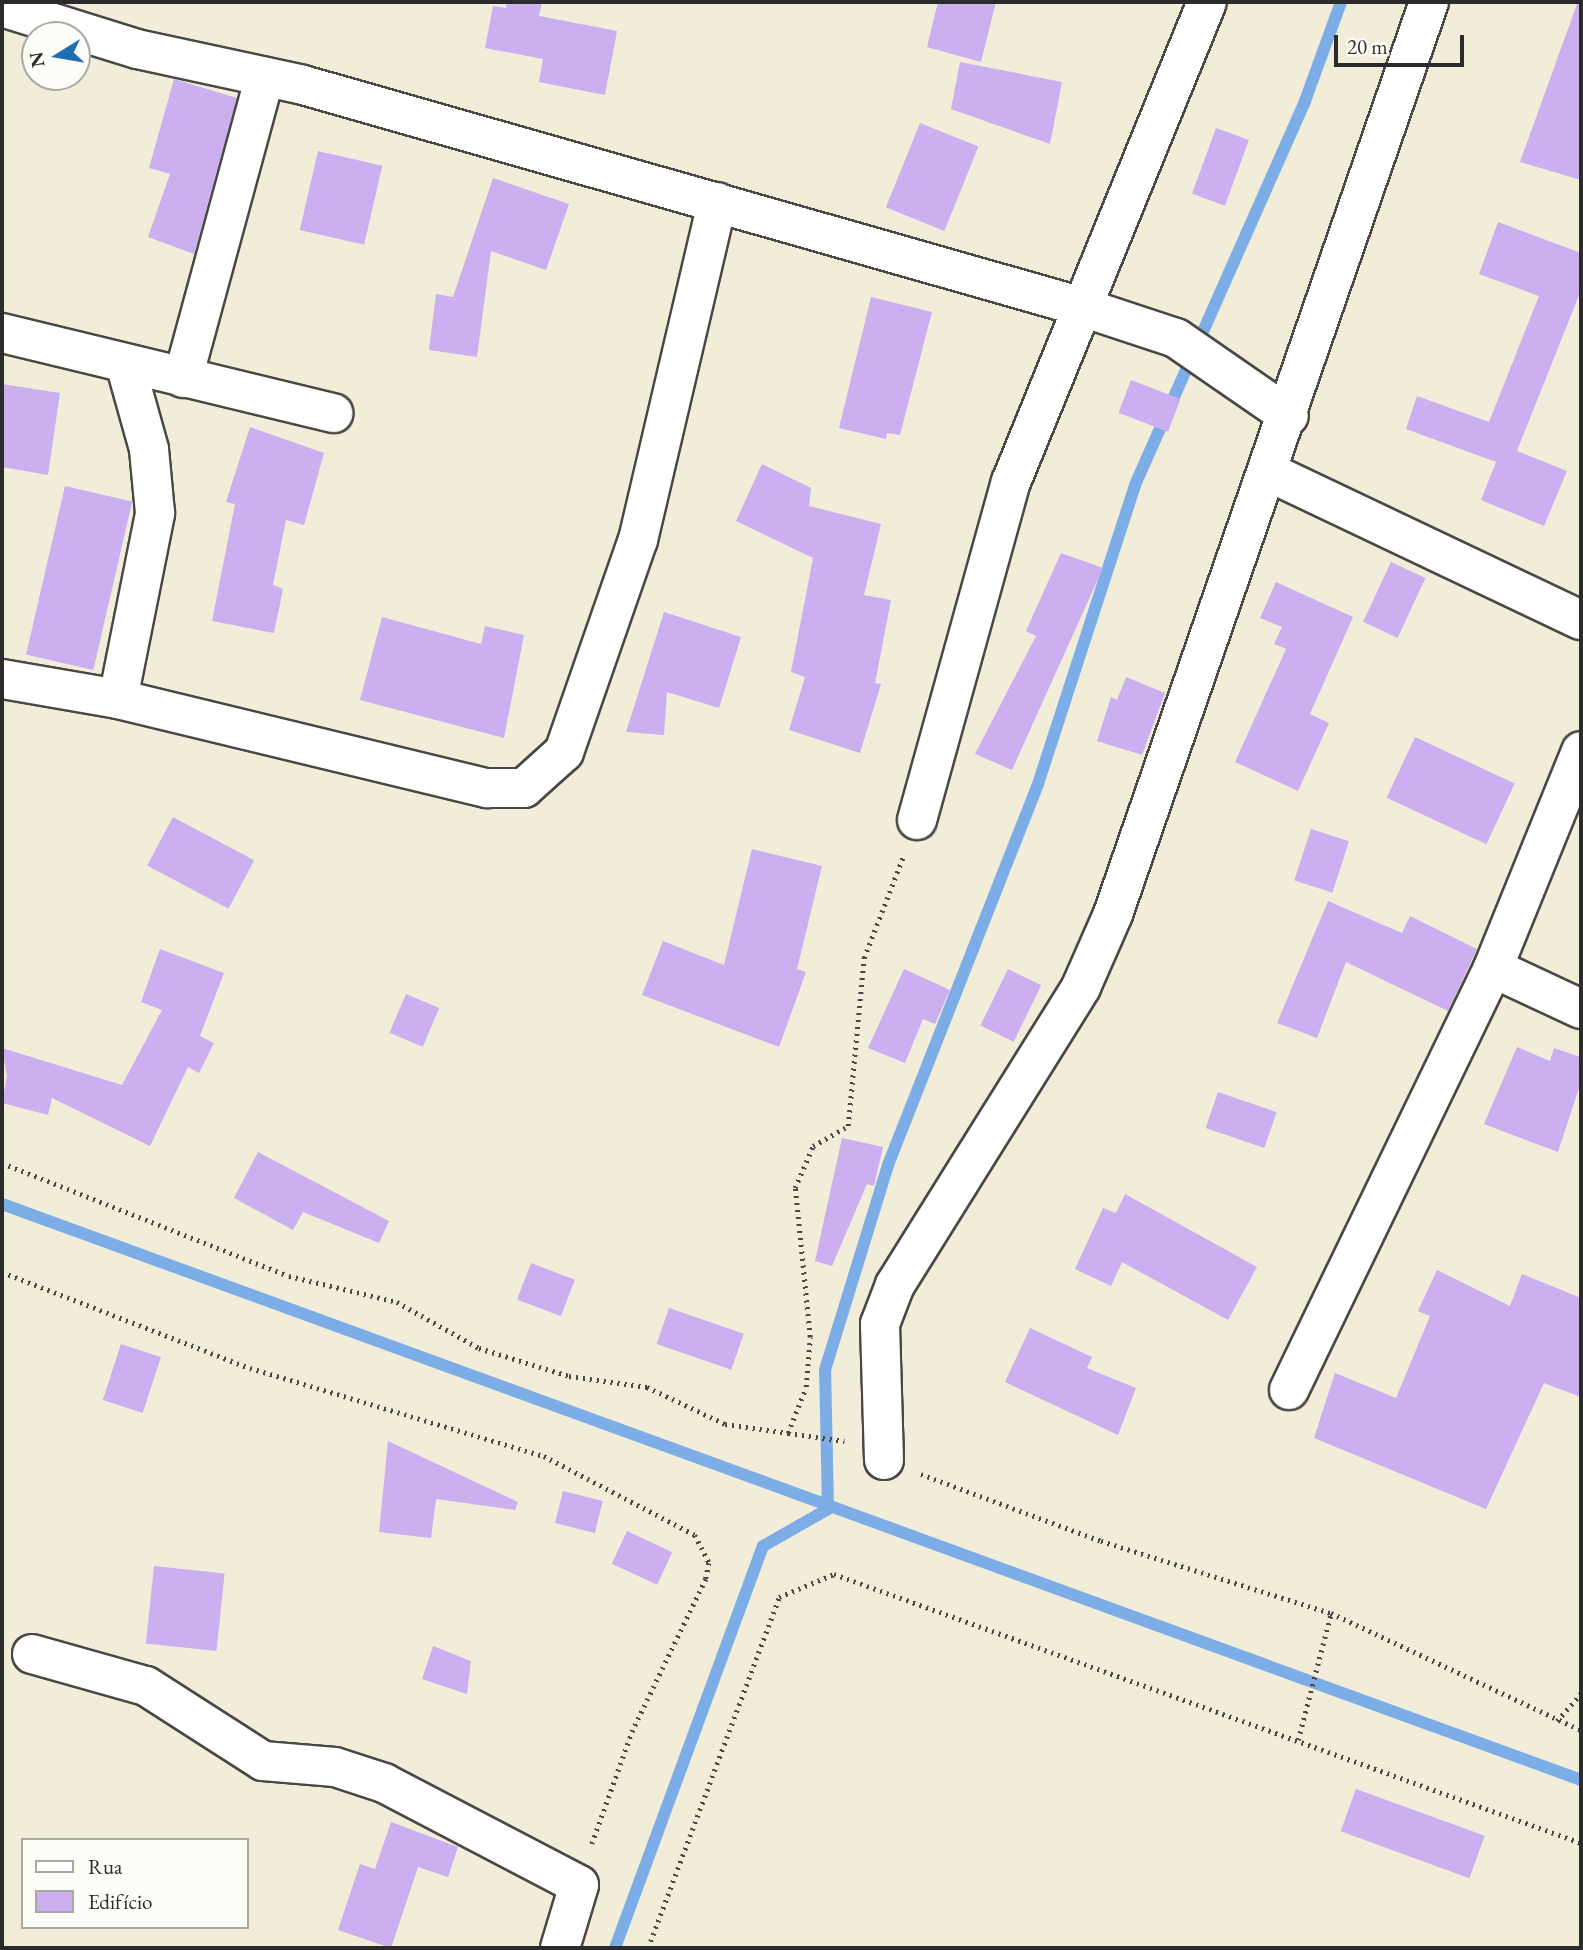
<!DOCTYPE html>
<meta charset="utf-8">
<style>
body{margin:0}
#map{position:relative;width:1583px;height:1950px;overflow:hidden;background:#f2edd8;font-family:"EB Garamond",serif}
div>[style]{position:absolute}
.stream>*{height:12px;margin:-6px;padding:0 6px;transform-origin:6px;border-radius:6px;background:#7cade7}
.building>*{inset:0;background:#ccaff0;transform-origin:0 0}
.path>*{height:4.5px;margin-top:-2.25px;transform-origin:0;background:repeating-linear-gradient(90deg,#494845 0 2px,transparent 0 7px)}
.roads{filter:drop-shadow(2px 0 #494845) drop-shadow(-2px 0 #494845) drop-shadow(0 2px #494845) drop-shadow(0 -2px #494845)}
.minor>*{height:38px;margin:-19px;padding:0 19px;transform-origin:19px;border-radius:19px;background:#fff}
span{translate:-50% -50%;white-space:nowrap;text-align:center;line-height:1.15;-webkit-text-stroke:7px #fdfcf7;paint-order:stroke}
.frame{position:absolute;inset:0;border:4px solid #2b2b2b;pointer-events:none}
.legend{position:absolute;left:21px;top:1838px;width:228px;height:91px;box-sizing:border-box;background:#fdfcf7;border:2px solid #a9a8a5;margin:0;padding:9px 12px;list-style:none;font-size:21px;color:#2b2b2b}
.legend li{display:flex;align-items:center;gap:14px;height:35px}
.legend b{width:35px;border:2px solid #a9a8a5}
.north{position:absolute;left:21px;top:21px;width:70px;height:70px;box-sizing:border-box;background:#fdfcf7;border:2px solid #a9a8a5;border-radius:50%;rotate:259deg;font-size:19px;font-weight:700;line-height:28px;text-align:center;color:#2b2b2b}
.north::after{content:'';display:block;margin:auto;width:24px;height:32px;background:#1f6fb2;clip-path:polygon(50% 0,100% 100%,50% 72%,0 100%)}
.scale{position:absolute;left:1334px;top:35px;width:130px;height:32px;box-sizing:border-box;border:4px solid #2b2b2b;border-top:0;padding-left:9px;font-size:21px;line-height:24px;white-space:nowrap;color:#2b2b2b;-webkit-text-stroke:5px #fdfcf7;paint-order:stroke}
</style>
<div id="map">
<div class="stream">
<i style="left:2px;top:1204px;width:1681px;rotate:20.04deg"></i>
<i style="left:615px;top:1948px;width:428px;rotate:-69.8deg"></i>
<i style="left:763px;top:1546px;width:75px;rotate:-29.6deg"></i>
<i style="left:828px;top:1509px;width:139px;rotate:-91.2deg"></i>
<i style="left:825px;top:1370px;width:214px;rotate:-72.9deg"></i>
<i style="left:888px;top:1165px;width:409px;rotate:-68.5deg"></i>
<i style="left:1038px;top:784px;width:314px;rotate:-72deg"></i>
<i style="left:1135px;top:485px;width:420px;rotate:-66.1deg"></i>
<i style="left:1305px;top:101px;width:105px;rotate:-70deg"></i>
</div>
<div class="building">
<i style="clip-path:polygon(507px 2px,542px 2px,539px 16px,617px 31px,605px 95px,539px 82px,543px 59px,485px 48px,493px 6px,506px 8px)"></i>
<i style="clip-path:polygon(938px 2px,996px 2px,981px 62px,927px 47px)"></i>
<i style="clip-path:polygon(1577px 4px,1581px 4px,1581px 180px,1520px 162px)"></i>
<i style="clip-path:polygon(960px 62px,1062px 82px,1050px 144px,951px 109px)"></i>
<i style="clip-path:polygon(174px 79px,237px 98px,194px 254px,148px 237px,170px 174px,149px 168px)"></i>
<i style="left:920px;top:123px;width:63px;height:91px;rotate:22deg"></i>
<i style="left:1216px;top:128px;width:35px;height:70px;rotate:20deg"></i>
<i style="left:318px;top:151px;width:66px;height:81px;rotate:13deg"></i>
<i style="clip-path:polygon(493px 178px,569px 204px,546px 270px,491px 251px,477px 357px,429px 350px,436px 294px,453px 297px)"></i>
<i style="clip-path:polygon(1498px 222px,1581px 253px,1581px 290px,1517px 451px,1567px 471px,1544px 526px,1481px 500px,1496px 462px,1406px 429px,1417px 396px,1489px 422px,1539px 296px,1479px 274px)"></i>
<i style="clip-path:polygon(871px 297px,932px 312px,900px 435px,887px 433px,886px 439px,839px 428px)"></i>
<i style="left:1131px;top:380px;width:53px;height:35px;rotate:21deg"></i>
<i style="clip-path:polygon(2px 384px,60px 393px,48px 475px,2px 467px)"></i>
<i style="clip-path:polygon(250px 427px,324px 453px,304px 525px,286px 520px,273px 585px,283px 589px,274px 633px,212px 621px,235px 504px,226px 502px)"></i>
<i style="clip-path:polygon(762px 464px,811px 488px,809px 506px,881px 524px,864px 595px,891px 600px,875px 683px,881px 684px,860px 753px,789px 730px,805px 677px,791px 672px,813px 558px,736px 521px)"></i>
<i style="left:65px;top:486px;width:69px;height:173px;rotate:13deg"></i>
<i style="clip-path:polygon(1061px 553px,1103px 568px,1012px 770px,975px 754px,1036px 636px,1026px 631px)"></i>
<i style="left:1391px;top:562px;width:38px;height:66px;rotate:25deg"></i>
<i style="clip-path:polygon(1276px 582px,1353px 617px,1310px 714px,1329px 723px,1298px 791px,1235px 762px,1286px 649px,1274px 644px,1282px 627px,1260px 618px)"></i>
<i style="clip-path:polygon(664px 612px,741px 637px,719px 708px,667px 692px,664px 735px,626px 732px)"></i>
<i style="clip-path:polygon(382px 617px,481px 644px,485px 626px,524px 635px,504px 738px,360px 700px)"></i>
<i style="clip-path:polygon(1126px 677px,1165px 693px,1142px 755px,1097px 741px,1111px 697px,1117px 700px)"></i>
<i style="left:1415px;top:737px;width:110px;height:67px;rotate:25deg"></i>
<i style="left:173px;top:817px;width:92px;height:55px;rotate:28deg"></i>
<i style="left:1311px;top:829px;width:40px;height:54px;rotate:18deg"></i>
<i style="clip-path:polygon(752px 849px,822px 866px,797px 969px,806px 972px,779px 1047px,642px 995px,663px 941px,724px 965px)"></i>
<i style="clip-path:polygon(1328px 901px,1402px 933px,1410px 916px,1477px 949px,1448px 1011px,1346px 962px,1317px 1038px,1277px 1023px)"></i>
<i style="clip-path:polygon(160px 949px,224px 973px,200px 1036px,214px 1043px,199px 1073px,188px 1067px,150px 1146px,52px 1098px,48px 1115px,2px 1103px,7px 1076px,2px 1048px,122px 1085px,162px 1010px,141px 1002px)"></i>
<i style="clip-path:polygon(904px 969px,950px 990px,935px 1024px,923px 1019px,905px 1063px,868px 1048px)"></i>
<i style="left:1008px;top:969px;width:37px;height:63px;rotate:26deg"></i>
<i style="left:406px;top:994px;width:36px;height:42px;rotate:23deg"></i>
<i style="clip-path:polygon(1517px 1047px,1550px 1061px,1554px 1048px,1581px 1057px,1581px 1082px,1558px 1152px,1484px 1124px)"></i>
<i style="left:1218px;top:1092px;width:62px;height:38px;rotate:19deg"></i>
<i style="clip-path:polygon(842px 1138px,883px 1147px,874px 1186px,867px 1184px,832px 1266px,815px 1261px)"></i>
<i style="clip-path:polygon(258px 1152px,389px 1221px,379px 1243px,303px 1212px,293px 1230px,234px 1198px)"></i>
<i style="clip-path:polygon(1125px 1194px,1257px 1267px,1228px 1320px,1122px 1262px,1111px 1286px,1075px 1269px,1103px 1208px,1116px 1213px)"></i>
<i style="left:531px;top:1263px;width:47px;height:39px;rotate:21deg"></i>
<i style="clip-path:polygon(1437px 1270px,1510px 1306px,1522px 1274px,1581px 1298px,1581px 1397px,1544px 1383px,1486px 1509px,1314px 1438px,1335px 1373px,1396px 1398px,1430px 1316px,1418px 1311px)"></i>
<i style="left:669px;top:1308px;width:79px;height:38px;rotate:19deg"></i>
<i style="clip-path:polygon(1030px 1328px,1092px 1357px,1087px 1368px,1136px 1388px,1118px 1435px,1005px 1382px)"></i>
<i style="left:121px;top:1344px;width:42px;height:59px;rotate:18deg"></i>
<i style="clip-path:polygon(388px 1441px,518px 1502px,515px 1510px,436px 1499px,431px 1538px,379px 1532px)"></i>
<i style="left:563px;top:1491px;width:41px;height:33px;rotate:14deg"></i>
<i style="left:627px;top:1531px;width:50px;height:36px;rotate:25deg"></i>
<i style="left:154px;top:1566px;width:71px;height:78px;rotate:6deg"></i>
<i style="clip-path:polygon(433px 1646px,471px 1661px,467px 1694px,422px 1679px)"></i>
<i style="left:1356px;top:1789px;width:137px;height:45px;rotate:20deg"></i>
<i style="clip-path:polygon(391px 1822px,458px 1847px,448px 1877px,418px 1867px,391px 1948px,338px 1930px,360px 1864px,375px 1869px)"></i>
</div>
<div class="path">
<i style="left:2px;top:1163px;width:308px;rotate:21.5deg"></i>
<i style="left:289px;top:1276px;width:111px;rotate:13.5deg"></i>
<i style="left:397px;top:1302px;width:94px;rotate:29.3deg"></i>
<i style="left:479px;top:1348px;width:94px;rotate:17.3deg"></i>
<i style="left:569px;top:1376px;width:79px;rotate:8deg"></i>
<i style="left:647px;top:1387px;width:86px;rotate:25.4deg"></i>
<i style="left:725px;top:1424px;width:64px;rotate:8.1deg"></i>
<i style="left:788px;top:1433px;width:49px;rotate:-68.6deg"></i>
<i style="left:806px;top:1387px;width:50px;rotate:-85.4deg"></i>
<i style="left:810px;top:1337px;width:150px;rotate:-95.7deg"></i>
<i style="left:795px;top:1188px;width:46px;rotate:-66.8deg"></i>
<i style="left:813px;top:1146px;width:40px;rotate:-29.7deg"></i>
<i style="left:848px;top:1126px;width:169px;rotate:-84.6deg"></i>
<i style="left:864px;top:958px;width:108px;rotate:-68.9deg"></i>
<i style="left:2px;top:1272px;width:266px;rotate:21.2deg"></i>
<i style="left:250px;top:1368px;width:307px;rotate:16.7deg"></i>
<i style="left:544px;top:1456px;width:170px;rotate:27.6deg"></i>
<i style="left:695px;top:1535px;width:31px;rotate:63deg"></i>
<i style="left:709px;top:1563px;width:16px;rotate:101deg"></i>
<i style="left:706px;top:1579px;width:168px;rotate:115.8deg"></i>
<i style="left:633px;top:1730px;width:121px;rotate:109.8deg"></i>
<i style="left:788px;top:1433px;width:57px;rotate:8.1deg"></i>
<i style="left:921px;top:1474px;width:192px;rotate:20.4deg"></i>
<i style="left:1101px;top:1541px;width:241px;rotate:17.4deg"></i>
<i style="left:1331px;top:1613px;width:276px;rotate:25.1deg"></i>
<i style="left:1557px;top:1721px;width:37px;rotate:-49deg"></i>
<i style="left:1298px;top:1740px;width:131px;rotate:-75.4deg"></i>
<i style="left:648px;top:1948px;width:375px;rotate:-69.5deg"></i>
<i style="left:779px;top:1597px;width:60px;rotate:-22.7deg"></i>
<i style="left:834px;top:1574px;width:794px;rotate:19.8deg"></i>
</div>
<div class="roads">
<div class="minor">
<i style="left:2px;top:7px;width:141px;rotate:17.3deg"></i>
<i style="left:137px;top:49px;width:170px;rotate:12.2deg"></i>
<i style="left:303px;top:85px;width:807px;rotate:15.9deg"></i>
<i style="left:1079px;top:306px;width:102px;rotate:18.3deg"></i>
<i style="left:1176px;top:338px;width:137px;rotate:34.6deg"></i>
<i style="left:2px;top:333px;width:341px;rotate:13.6deg"></i>
<i style="left:183px;top:378px;width:312px;rotate:-74.8deg"></i>
<i style="left:1271px;top:473px;width:343px;rotate:25.4deg"></i>
<i style="left:2px;top:679px;width:118px;rotate:9.8deg"></i>
<i style="left:118px;top:699px;width:380px;rotate:13.6deg"></i>
<i style="left:487px;top:788px;width:37px"></i>
<i style="left:524px;top:788px;width:54px;rotate:-42deg"></i>
<i style="left:564px;top:752px;width:225px;rotate:-70.8deg"></i>
<i style="left:638px;top:540px;width:347px;rotate:-76.8deg"></i>
<i style="left:118px;top:699px;width:190px;rotate:-78.7deg"></i>
<i style="left:155px;top:513px;width:64px;rotate:-95.4deg"></i>
<i style="left:149px;top:449px;width:89px;rotate:-105.6deg"></i>
<i style="left:917px;top:820px;width:351px;rotate:-74.5deg"></i>
<i style="left:1011px;top:482px;width:518px;rotate:-67.79deg"></i>
<i style="left:1493px;top:968px;width:97px;rotate:25deg"></i>
<i style="left:1289px;top:1390px;width:469px;rotate:-64.2deg"></i>
<i style="left:1493px;top:968px;width:234px;rotate:-67.9deg"></i>
<i style="left:884px;top:1460px;width:136px;rotate:-91.7deg"></i>
<i style="left:880px;top:1324px;width:42px;rotate:-69deg"></i>
<i style="left:895px;top:1285px;width:351px;rotate:-58deg"></i>
<i style="left:1081px;top:987px;width:80px;rotate:-66.3deg"></i>
<i style="left:1113px;top:914px;width:965px;rotate:-70.89deg"></i>
<i style="left:32px;top:1654px;width:118px;rotate:15.7deg"></i>
<i style="left:146px;top:1686px;width:139px;rotate:32.7deg"></i>
<i style="left:263px;top:1761px;width:72px;rotate:4.8deg"></i>
<i style="left:335px;top:1767px;width:52px;rotate:18.1deg"></i>
<i style="left:384px;top:1783px;width:220px;rotate:27.6deg"></i>
<i style="left:579px;top:1885px;width:66px;rotate:106.8deg"></i>
</div>
</div>
<div class="frame"></div>
<ul class="legend">
<li><b style="height:9px;background:#fff"></b>Rua</li>
<li><b style="height:19px;background:#ccaff0"></b>Edifício</li>
</ul>
<div class="north">N</div>
<div class="scale">20 m</div>
</div>
